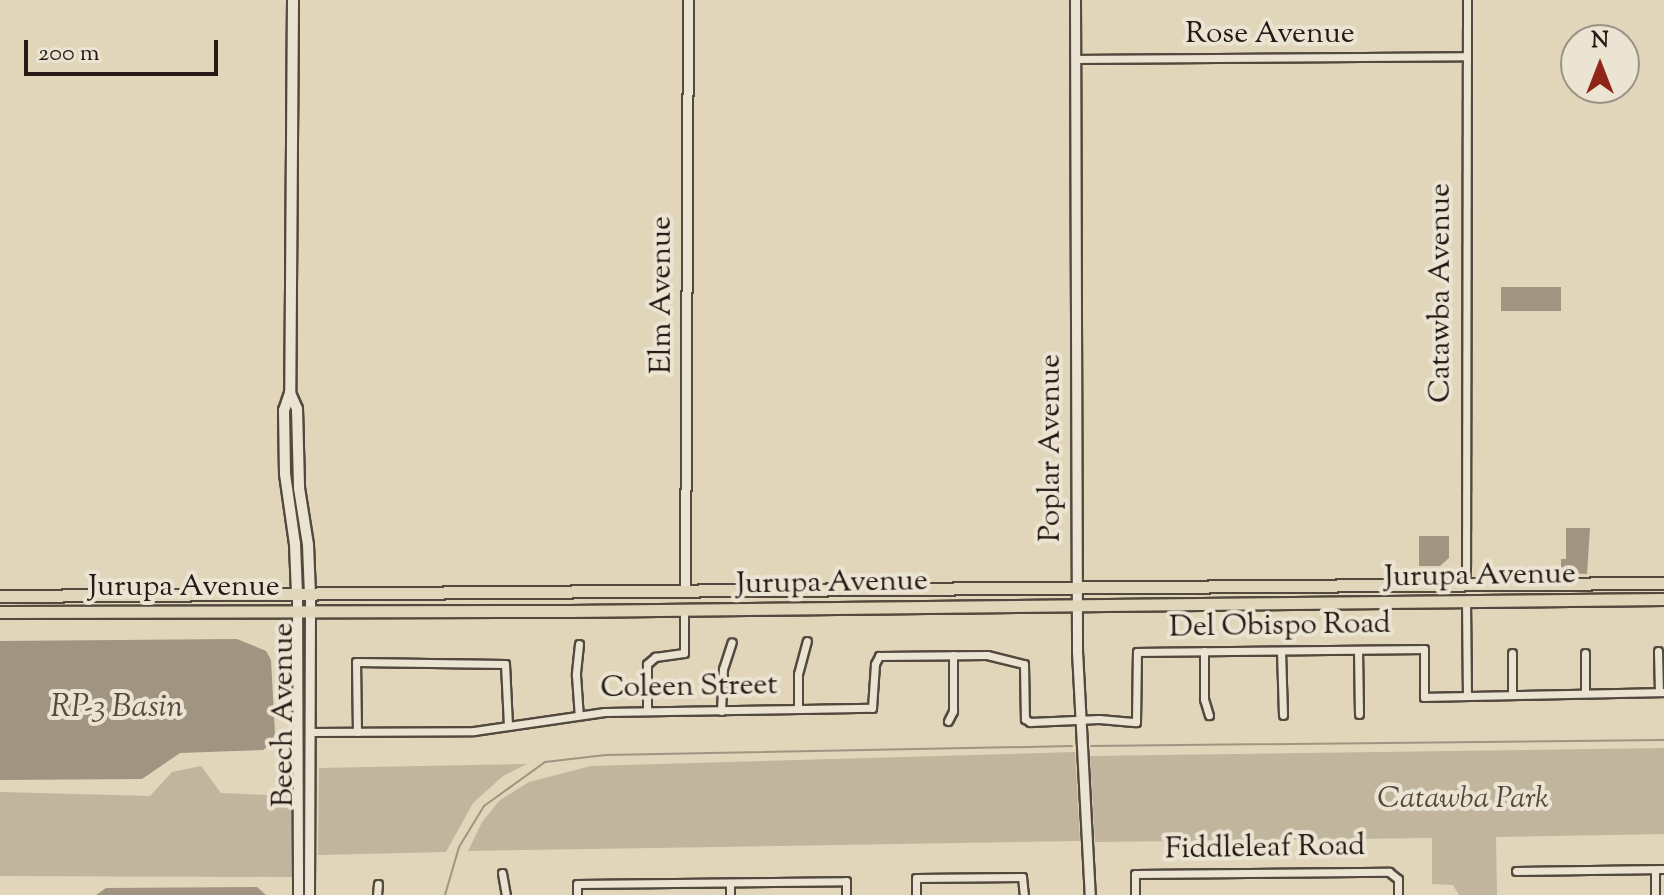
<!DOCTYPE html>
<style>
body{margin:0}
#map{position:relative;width:1664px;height:895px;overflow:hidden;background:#e1d5ba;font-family:"Sorts Mill Goudy",serif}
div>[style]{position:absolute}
.green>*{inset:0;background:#c1b59e}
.water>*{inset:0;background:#a19582;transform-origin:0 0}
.stream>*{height:2px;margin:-1px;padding:0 1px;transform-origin:1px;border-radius:1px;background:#a19582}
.roads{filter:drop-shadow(2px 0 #54493e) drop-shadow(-2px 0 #54493e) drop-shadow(0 2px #54493e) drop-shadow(0 -2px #54493e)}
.minor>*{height:7px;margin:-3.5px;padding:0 3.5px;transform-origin:3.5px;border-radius:3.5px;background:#ece4d2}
.tertiary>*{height:9px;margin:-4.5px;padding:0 4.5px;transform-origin:4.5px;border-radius:4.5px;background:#ece4d2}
.secondary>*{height:10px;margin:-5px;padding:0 5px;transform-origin:5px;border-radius:5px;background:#ece4d2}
.primary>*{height:11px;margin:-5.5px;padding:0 5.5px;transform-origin:5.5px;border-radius:5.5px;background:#e1d5ba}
span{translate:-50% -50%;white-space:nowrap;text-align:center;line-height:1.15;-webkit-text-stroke:8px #ece4d2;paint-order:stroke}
.street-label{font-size:30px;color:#251a15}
.park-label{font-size:30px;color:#54483e;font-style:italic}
.water-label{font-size:32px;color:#574b41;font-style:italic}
.north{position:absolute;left:1560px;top:24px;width:80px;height:80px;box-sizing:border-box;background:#ece4d2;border:2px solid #9c9386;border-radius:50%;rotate:0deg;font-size:22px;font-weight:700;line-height:32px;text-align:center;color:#251a15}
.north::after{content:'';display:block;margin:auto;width:28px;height:36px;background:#8f2418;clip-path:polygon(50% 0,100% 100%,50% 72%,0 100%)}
.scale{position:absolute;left:24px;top:40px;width:194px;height:36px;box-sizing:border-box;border:4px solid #251a15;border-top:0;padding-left:10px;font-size:24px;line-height:28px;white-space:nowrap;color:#251a15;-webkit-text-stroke:6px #ece4d2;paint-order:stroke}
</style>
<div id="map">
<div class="green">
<i style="clip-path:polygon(1664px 748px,1664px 834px,1496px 837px,1497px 895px,1459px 895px,1453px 885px,1432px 884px,1432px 838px,1095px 842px,1090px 756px)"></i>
<i style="clip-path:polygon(1075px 752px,1080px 841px,468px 851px,482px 822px,500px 800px,529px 782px,591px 766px)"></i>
<i style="clip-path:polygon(527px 764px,503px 776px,473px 803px,446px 852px,318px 855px,319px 768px)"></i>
<i style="clip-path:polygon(201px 766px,221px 793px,292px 796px,292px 877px,0 876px,0 792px,150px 796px,172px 772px)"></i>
</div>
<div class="water">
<i style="left:1561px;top:287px;width:24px;height:60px;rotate:90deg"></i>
<i style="clip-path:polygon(1566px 528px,1590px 528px,1587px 574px,1561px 573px,1561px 559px,1566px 559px)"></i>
<i style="clip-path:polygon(1419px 536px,1449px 536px,1449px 558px,1440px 566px,1419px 566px)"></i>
<i style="clip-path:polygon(237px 639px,266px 651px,271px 660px,275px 733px,271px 744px,263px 750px,180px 753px,142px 779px,0 780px,0 641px)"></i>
<i style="clip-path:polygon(257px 887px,266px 895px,96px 895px,106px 888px)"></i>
</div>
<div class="stream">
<i style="left:1091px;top:746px;width:573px;rotate:-0.6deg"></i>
<i style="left:445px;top:895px;width:50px;rotate:-73.7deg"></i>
<i style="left:459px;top:847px;width:48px;rotate:-58.6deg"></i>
<i style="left:484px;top:806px;width:75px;rotate:-35.8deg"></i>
<i style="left:545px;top:762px;width:61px;rotate:-6.5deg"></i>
<i style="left:606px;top:755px;width:466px;rotate:-1.1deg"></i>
</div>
<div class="roads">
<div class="minor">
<i style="left:1075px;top:59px;width:391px;rotate:-0.4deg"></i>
<i style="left:1466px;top:585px;width:585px;rotate:-89.9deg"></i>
<i style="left:1466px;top:601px;width:95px;rotate:89.4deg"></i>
<i style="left:579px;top:644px;width:31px;rotate:96deg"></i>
<i style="left:576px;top:675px;width:39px;rotate:86deg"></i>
<i style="left:1358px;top:650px;width:64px;rotate:89.1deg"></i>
<i style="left:1204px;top:651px;width:48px;rotate:90deg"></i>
<i style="left:1204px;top:699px;width:17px;rotate:73deg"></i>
<i style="left:1281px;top:651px;width:64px;rotate:88.2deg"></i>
<i style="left:1658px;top:651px;width:41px;rotate:88.6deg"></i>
<i style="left:1512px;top:653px;width:41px;rotate:90deg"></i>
<i style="left:1585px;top:653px;width:40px;rotate:90deg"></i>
<i style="left:798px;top:709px;width:35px;rotate:-90deg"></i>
<i style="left:798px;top:674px;width:34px;rotate:-75deg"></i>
<i style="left:647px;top:711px;width:47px;rotate:-90deg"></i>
<i style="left:647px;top:664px;width:11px;rotate:-41deg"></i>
<i style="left:655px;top:657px;width:29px;rotate:-8deg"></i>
<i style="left:684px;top:653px;width:44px;rotate:-90deg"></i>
<i style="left:721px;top:711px;width:42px;rotate:-87.3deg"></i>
<i style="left:723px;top:669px;width:28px;rotate:-72deg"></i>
<i style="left:948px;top:721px;width:11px;rotate:-63deg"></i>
<i style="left:953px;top:711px;width:56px;rotate:-90deg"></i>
<i style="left:309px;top:732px;width:165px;rotate:-0.3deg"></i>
<i style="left:474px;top:731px;width:132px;rotate:-8.3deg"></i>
<i style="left:605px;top:712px;width:267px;rotate:-0.9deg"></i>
<i style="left:872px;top:708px;width:44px;rotate:-86.1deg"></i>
<i style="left:875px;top:664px;width:9px;rotate:-63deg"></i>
<i style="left:879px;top:656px;width:108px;rotate:-0.5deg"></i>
<i style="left:987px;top:655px;width:38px;rotate:14deg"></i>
<i style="left:1024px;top:664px;width:55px;rotate:89deg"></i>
<i style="left:1025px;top:719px;width:6px;rotate:31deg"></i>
<i style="left:1030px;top:722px;width:69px;rotate:-2.5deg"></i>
<i style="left:1099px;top:719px;width:37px;rotate:5deg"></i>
<i style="left:1136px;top:722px;width:70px;rotate:-89.2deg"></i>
<i style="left:1137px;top:652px;width:287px;rotate:-0.6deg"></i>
<i style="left:1424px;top:649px;width:48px;rotate:90deg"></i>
<i style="left:1424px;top:697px;width:240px;rotate:-1.2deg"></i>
<i style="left:357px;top:732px;width:70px;rotate:-90.8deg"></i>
<i style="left:356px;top:662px;width:149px;rotate:0.8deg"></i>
<i style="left:505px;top:664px;width:62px;rotate:87.2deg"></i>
<i style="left:1655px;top:870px;width:25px;rotate:90deg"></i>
<i style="left:1516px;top:871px;width:148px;rotate:-0.8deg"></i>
<i style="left:502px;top:873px;width:22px;rotate:80deg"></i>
<i style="left:730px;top:883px;width:12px;rotate:90deg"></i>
<i style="left:377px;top:895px;width:11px;rotate:-85deg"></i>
<i style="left:577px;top:895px;width:11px;rotate:-90deg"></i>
<i style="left:577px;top:884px;width:269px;rotate:-0.6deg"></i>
<i style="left:846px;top:881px;width:14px;rotate:90deg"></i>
<i style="left:916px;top:895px;width:17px;rotate:-90deg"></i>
<i style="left:916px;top:878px;width:106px;rotate:-0.5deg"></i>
<i style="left:1022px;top:877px;width:18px;rotate:84deg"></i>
<i style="left:1135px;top:895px;width:21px;rotate:-90deg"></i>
<i style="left:1135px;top:874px;width:254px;rotate:-0.5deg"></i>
<i style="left:1389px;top:872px;width:11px;rotate:38deg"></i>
<i style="left:1398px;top:879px;width:16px;rotate:90deg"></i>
</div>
<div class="tertiary">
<i style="left:1075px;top:0;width:651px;rotate:89.82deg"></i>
<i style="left:1077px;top:651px;width:244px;rotate:87deg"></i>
<i style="left:685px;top:591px;width:591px;rotate:-89.71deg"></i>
<i style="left:297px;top:594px;width:301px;rotate:89.8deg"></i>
<i style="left:309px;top:895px;width:301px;rotate:-89.8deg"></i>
</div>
<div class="secondary">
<i style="left:293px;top:0;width:393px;rotate:90.4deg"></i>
<i style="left:290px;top:393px;width:18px;rotate:109deg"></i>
<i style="left:284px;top:410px;width:64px;rotate:89.1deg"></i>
<i style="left:285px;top:474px;width:71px;rotate:81.9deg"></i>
<i style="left:295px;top:544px;width:50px;rotate:87.7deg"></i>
<i style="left:290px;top:393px;width:17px;rotate:66deg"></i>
<i style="left:297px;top:409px;width:79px;rotate:88.5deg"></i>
<i style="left:299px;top:488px;width:58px;rotate:81deg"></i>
<i style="left:308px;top:545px;width:49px;rotate:87.7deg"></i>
</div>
<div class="primary">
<i style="left:0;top:596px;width:1664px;rotate:-0.45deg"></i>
<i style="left:0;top:612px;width:569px;rotate:-0.1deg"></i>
<i style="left:569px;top:611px;width:1095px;rotate:-0.63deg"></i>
</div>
</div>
<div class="street-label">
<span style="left:1270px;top:35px">Rose Avenue</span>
<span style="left:1442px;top:293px;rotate:-90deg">Catawba Avenue</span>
<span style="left:663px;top:295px;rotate:-90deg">Elm Avenue</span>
<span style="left:1052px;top:448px;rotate:-90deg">Poplar Avenue</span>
<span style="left:1480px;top:577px;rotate:-1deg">Jurupa Avenue</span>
<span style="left:832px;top:584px;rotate:-1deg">Jurupa Avenue</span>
<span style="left:184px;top:588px">Jurupa Avenue</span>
<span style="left:1280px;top:627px;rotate:-1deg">Del Obispo Road</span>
<span style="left:689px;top:688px;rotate:-1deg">Coleen Street</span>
<span style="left:285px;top:715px;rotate:-90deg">Beech Avenue</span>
<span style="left:1265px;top:849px;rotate:-1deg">Fiddleleaf Road</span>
</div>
<div class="park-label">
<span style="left:1463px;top:800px">Catawba Park</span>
</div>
<div class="water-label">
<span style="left:117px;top:708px">RP-3 Basin</span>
</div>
<div class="north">N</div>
<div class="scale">200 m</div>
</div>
